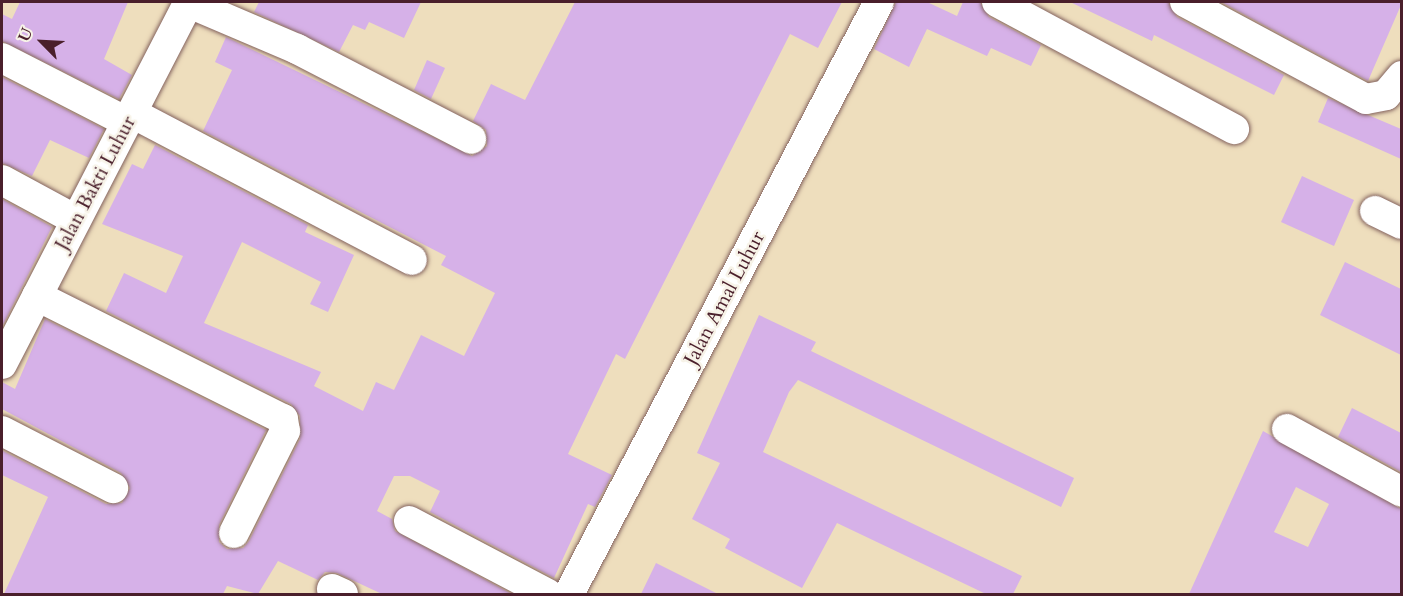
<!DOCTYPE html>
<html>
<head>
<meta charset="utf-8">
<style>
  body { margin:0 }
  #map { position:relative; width:1403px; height:596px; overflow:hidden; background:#eedebd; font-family:Cardo,serif }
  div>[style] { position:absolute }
  .building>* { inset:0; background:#d6b1e8 }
  .roads { filter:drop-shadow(0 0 2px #83625e) drop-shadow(0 0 2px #83625e) }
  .minor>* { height:30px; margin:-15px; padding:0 15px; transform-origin:15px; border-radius:15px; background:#fff }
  span { translate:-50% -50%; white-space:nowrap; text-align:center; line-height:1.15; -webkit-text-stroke:5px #f7f3e8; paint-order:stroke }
  .street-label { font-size:20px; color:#4a1f2b }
  .frame { position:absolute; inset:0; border:3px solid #4a1f2b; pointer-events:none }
  .north { position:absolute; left:12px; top:12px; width:60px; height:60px; -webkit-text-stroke:4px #f7f3e8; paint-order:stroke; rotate:294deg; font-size:16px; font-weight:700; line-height:24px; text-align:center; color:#4a1f2b }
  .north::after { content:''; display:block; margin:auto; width:21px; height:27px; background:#4a1f2b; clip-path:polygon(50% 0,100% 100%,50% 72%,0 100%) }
</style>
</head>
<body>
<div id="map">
  <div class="building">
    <i style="clip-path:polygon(20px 2px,128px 2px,104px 59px,132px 75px,119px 99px,2px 41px,2px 14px,12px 19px)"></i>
    <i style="clip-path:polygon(259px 2px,421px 2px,404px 38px,369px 22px,365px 30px,353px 25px,339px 52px,254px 12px)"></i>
    <i style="clip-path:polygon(575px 2px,842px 2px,818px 48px,790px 34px,625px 359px,616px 354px,568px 454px,612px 475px,595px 507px,588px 504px,554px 578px,430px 512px,440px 491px,410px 476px,394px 476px,377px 511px,392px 519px,395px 531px,512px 594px,382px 594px,337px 573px,325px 572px,318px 580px,278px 561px,258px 594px,227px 586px,223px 594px,4px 594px,48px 497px,2px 475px,3px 451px,106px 504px,122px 503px,130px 488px,121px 473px,2px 409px,2px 382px,15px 389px,45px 319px,266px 430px,219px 525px,219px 542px,227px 549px,243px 548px,249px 541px,300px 439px,300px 416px,291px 404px,106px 311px,124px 273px,166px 293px,183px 256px,102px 224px,132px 164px,143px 169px,155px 145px,308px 225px,305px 232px,354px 255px,328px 312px,310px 304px,321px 282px,242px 242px,204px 323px,321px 372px,314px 386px,363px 411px,376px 382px,394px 390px,421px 335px,464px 356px,495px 293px,441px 265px,446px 256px,203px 131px,232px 70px,215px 62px,226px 37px,472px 156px,487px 146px,486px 130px,473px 121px,491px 84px,525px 100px)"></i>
    <i style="clip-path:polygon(896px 2px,927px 2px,957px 16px,963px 2px,980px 2px,989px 17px,1041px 45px,1031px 66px,991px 48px,987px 56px,927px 29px,909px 67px,874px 49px)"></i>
    <i style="clip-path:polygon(1070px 2px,1168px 2px,1177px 17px,1284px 75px,1274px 95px,1154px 35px,1152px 41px)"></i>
    <i style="clip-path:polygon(1221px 2px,1401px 2px,1401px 5px,1368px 81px)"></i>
    <i style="clip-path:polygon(427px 60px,445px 68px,431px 99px,414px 90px)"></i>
    <i style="clip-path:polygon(2px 77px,104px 129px,89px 158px,50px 140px,32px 176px,2px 163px)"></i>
    <i style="clip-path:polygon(1328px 98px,1401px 129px,1401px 159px,1318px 122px)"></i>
    <i style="clip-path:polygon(1302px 176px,1354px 200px,1334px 246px,1281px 222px)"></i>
    <i style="clip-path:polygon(2px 199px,52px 227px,2px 327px)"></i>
    <i style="clip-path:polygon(1345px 262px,1401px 289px,1401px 355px,1320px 315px)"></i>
    <i style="clip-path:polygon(759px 315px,816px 342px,811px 351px,1074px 478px,1061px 507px,798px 380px,789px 392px,763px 452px,1022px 576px,1013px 594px,986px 594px,837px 523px,802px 588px,725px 548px,730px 539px,692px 519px,720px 463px,697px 453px)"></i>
    <i style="clip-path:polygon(1352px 408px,1401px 433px,1401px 472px,1338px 437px)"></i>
    <i style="clip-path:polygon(evenodd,1263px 431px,1401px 509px,1401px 594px,1189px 594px,1263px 431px,1296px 487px,1329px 504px,1308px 547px,1274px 532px,1296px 487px)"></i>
    <i style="clip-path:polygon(656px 563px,718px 594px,641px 594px)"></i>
  </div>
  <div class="roads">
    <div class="minor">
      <i style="left:187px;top:2px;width:120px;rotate:23.1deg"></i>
      <i style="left:297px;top:49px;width:196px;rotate:27.3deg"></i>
      <i style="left:997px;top:2px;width:269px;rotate:28.2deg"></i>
      <i style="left:1185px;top:2px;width:205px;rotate:28.2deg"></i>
      <i style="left:1366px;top:99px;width:20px;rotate:-11deg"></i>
      <i style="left:1386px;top:95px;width:25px;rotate:-50deg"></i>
      <i style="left:2px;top:58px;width:140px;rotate:27.1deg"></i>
      <i style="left:132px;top:113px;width:316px;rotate:27.7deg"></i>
      <i style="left:2px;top:180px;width:84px;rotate:28.4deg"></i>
      <i style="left:1375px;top:211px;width:30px;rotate:26deg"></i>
      <i style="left:37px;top:296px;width:275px;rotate:26.6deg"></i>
      <i style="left:283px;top:419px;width:12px;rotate:81deg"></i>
      <i style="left:285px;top:431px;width:114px;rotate:116.6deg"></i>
      <i style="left:2px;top:364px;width:407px;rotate:-62.7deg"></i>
      <i style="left:1287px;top:429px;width:131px;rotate:28.7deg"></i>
      <i style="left:2px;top:431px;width:125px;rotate:27.2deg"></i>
      <i style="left:409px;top:521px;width:157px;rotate:27.7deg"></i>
      <i style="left:332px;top:589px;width:12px;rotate:24deg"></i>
      <i style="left:569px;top:594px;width:668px;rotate:-62.36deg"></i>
    </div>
  </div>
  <div class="street-label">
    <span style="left:95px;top:183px;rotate:-62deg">Jalan Bakti Luhur</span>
    <span style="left:724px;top:298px;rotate:-62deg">Jalan Amal Luhur</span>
  </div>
  <div class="frame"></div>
  <div class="north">U</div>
</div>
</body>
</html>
